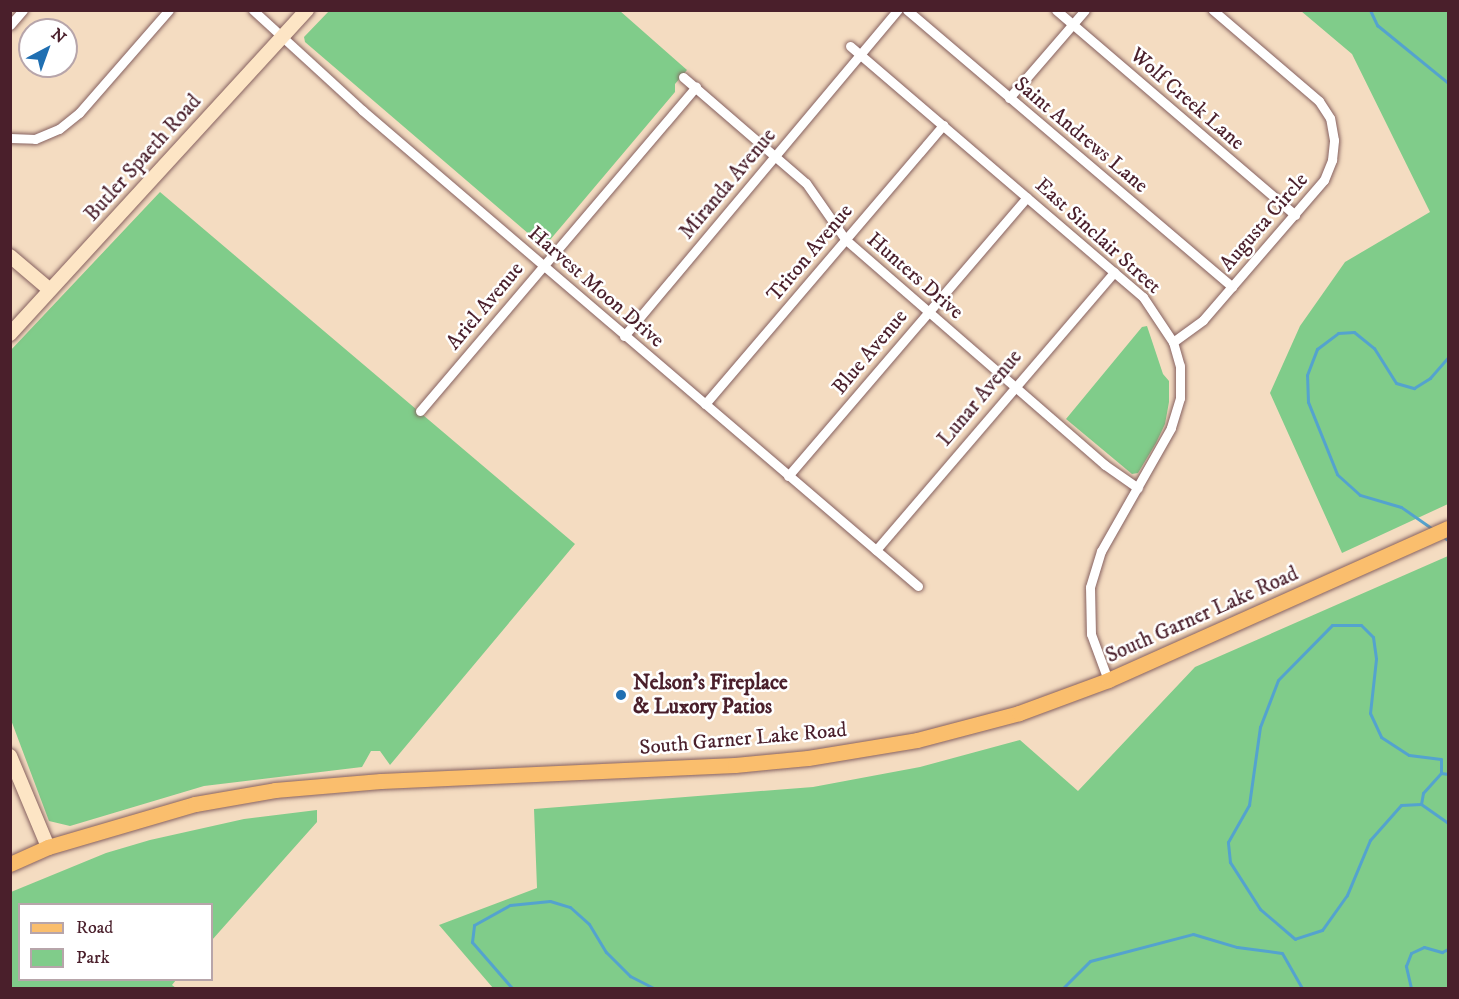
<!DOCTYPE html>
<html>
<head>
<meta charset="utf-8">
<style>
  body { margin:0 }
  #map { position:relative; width:1459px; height:999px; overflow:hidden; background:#f4dcc1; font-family:"IM FELL DW Pica",serif }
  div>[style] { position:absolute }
  .green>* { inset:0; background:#80cc8a }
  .stream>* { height:3px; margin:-1.5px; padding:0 1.5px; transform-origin:1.5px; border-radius:1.5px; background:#54a3ce }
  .roads { filter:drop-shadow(0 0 2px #866160) drop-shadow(0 0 2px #866160) }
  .street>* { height:9px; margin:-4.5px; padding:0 4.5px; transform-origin:4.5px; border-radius:4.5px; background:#fff }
  .secondary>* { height:14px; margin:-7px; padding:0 7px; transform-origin:7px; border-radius:7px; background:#fde5c5 }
  .primary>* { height:15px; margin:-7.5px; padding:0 7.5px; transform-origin:7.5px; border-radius:7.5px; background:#fabe6d }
  .dots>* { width:16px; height:16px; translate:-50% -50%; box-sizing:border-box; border:3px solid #fff; border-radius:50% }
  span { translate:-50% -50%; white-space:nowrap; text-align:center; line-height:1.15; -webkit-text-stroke:5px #fff; paint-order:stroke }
  .street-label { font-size:21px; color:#4a1f2b }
  .poi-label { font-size:21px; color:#4a1f2b; font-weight:700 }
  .left { translate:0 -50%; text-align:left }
  .frame { position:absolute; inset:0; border:12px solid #4a1f2b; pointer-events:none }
  .legend { position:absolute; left:18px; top:903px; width:195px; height:78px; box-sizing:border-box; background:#fff; border:2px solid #b7a5aa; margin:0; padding:8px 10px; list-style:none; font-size:18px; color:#4a1f2b }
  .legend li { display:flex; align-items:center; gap:12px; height:30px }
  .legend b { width:30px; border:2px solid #b7a5aa }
  .north { position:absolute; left:18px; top:18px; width:60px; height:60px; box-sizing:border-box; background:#fff; border:2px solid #b7a5aa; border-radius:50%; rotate:41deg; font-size:16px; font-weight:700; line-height:24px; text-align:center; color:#4a1f2b }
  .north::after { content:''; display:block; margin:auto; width:21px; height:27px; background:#1f6fb2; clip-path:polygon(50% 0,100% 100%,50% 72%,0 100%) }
</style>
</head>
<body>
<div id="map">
  <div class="green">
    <i style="clip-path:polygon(329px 11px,620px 11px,687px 70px,675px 84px,675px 92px,544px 247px,305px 42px,304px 37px)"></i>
    <i style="clip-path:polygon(1301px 11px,1448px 11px,1448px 504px,1342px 553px,1270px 393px,1300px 326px,1345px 262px,1430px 212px,1352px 54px)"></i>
    <i style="clip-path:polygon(160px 192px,575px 544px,390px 765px,380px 751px,371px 751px,362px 767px,204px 786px,70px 826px,49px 821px,11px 720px,10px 351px)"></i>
    <i style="clip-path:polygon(1147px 326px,1163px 374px,1169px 381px,1169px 402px,1165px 424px,1156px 443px,1138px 473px,1132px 474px,1066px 419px,1142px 327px)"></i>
    <i style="clip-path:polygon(1448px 556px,1448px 988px,493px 988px,439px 925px,537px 888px,534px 809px,813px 787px,920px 767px,1020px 740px,1078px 791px,1195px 667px)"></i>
    <i style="clip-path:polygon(317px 810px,317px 822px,212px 940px,212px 904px,20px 904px,20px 980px,176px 980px,172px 985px,176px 988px,11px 988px,11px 892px,106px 853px,150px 840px,244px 819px)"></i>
  </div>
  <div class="stream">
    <i style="left:1370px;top:10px;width:17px;rotate:65deg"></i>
    <i style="left:1377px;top:25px;width:92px;rotate:39.2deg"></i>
    <i style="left:1434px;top:530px;width:40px;rotate:-145.1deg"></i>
    <i style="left:1401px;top:507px;width:43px;rotate:-163.7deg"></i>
    <i style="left:1360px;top:495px;width:31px;rotate:-138deg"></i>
    <i style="left:1337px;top:474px;width:78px;rotate:-111.9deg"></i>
    <i style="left:1308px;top:402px;width:27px;rotate:-92deg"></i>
    <i style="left:1307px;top:375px;width:28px;rotate:-69deg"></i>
    <i style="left:1317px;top:349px;width:26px;rotate:-37deg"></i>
    <i style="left:1338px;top:333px;width:16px;rotate:-4deg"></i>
    <i style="left:1354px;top:332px;width:26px;rotate:39deg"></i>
    <i style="left:1374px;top:348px;width:41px;rotate:57.8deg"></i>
    <i style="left:1396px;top:383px;width:19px;rotate:16deg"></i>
    <i style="left:1414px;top:388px;width:19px;rotate:-32deg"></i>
    <i style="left:1430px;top:378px;width:28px;rotate:-49deg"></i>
    <i style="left:1442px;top:536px;width:7px;rotate:34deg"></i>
    <i style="left:1448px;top:774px;width:7px;rotate:-172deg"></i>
    <i style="left:1441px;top:773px;width:27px;rotate:132deg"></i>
    <i style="left:1423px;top:793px;width:11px;rotate:100deg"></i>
    <i style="left:1421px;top:804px;width:33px;rotate:35deg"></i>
    <i style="left:1421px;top:804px;width:20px;rotate:177deg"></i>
    <i style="left:1401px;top:805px;width:47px;rotate:131.5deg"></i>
    <i style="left:1370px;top:840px;width:60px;rotate:112.7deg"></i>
    <i style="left:1347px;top:895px;width:43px;rotate:125.5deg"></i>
    <i style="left:1322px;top:930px;width:28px;rotate:162deg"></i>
    <i style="left:1295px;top:939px;width:46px;rotate:-139.4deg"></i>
    <i style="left:1260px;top:909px;width:56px;rotate:-122.6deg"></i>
    <i style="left:1230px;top:862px;width:20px;rotate:-96deg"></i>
    <i style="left:1228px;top:842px;width:43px;rotate:-60.4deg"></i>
    <i style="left:1249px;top:805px;width:79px;rotate:-82deg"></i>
    <i style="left:1260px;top:727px;width:50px;rotate:-69deg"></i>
    <i style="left:1278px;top:680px;width:77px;rotate:-45.5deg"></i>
    <i style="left:1332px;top:625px;width:29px"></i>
    <i style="left:1361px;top:625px;width:17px;rotate:45deg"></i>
    <i style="left:1373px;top:637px;width:22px;rotate:82deg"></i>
    <i style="left:1376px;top:659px;width:54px;rotate:96.3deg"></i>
    <i style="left:1370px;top:713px;width:26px;rotate:65deg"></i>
    <i style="left:1381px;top:737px;width:33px;rotate:33deg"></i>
    <i style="left:1409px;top:755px;width:32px;rotate:7deg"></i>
    <i style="left:1441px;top:759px;width:14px;rotate:90deg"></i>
    <i style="left:512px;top:988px;width:61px;rotate:-131deg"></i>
    <i style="left:472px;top:942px;width:17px;rotate:-83deg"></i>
    <i style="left:474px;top:925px;width:41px;rotate:-29.1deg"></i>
    <i style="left:510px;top:905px;width:40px;rotate:-5.7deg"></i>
    <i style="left:550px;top:901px;width:21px;rotate:17deg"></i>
    <i style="left:570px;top:907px;width:25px;rotate:42deg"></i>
    <i style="left:589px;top:924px;width:33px;rotate:59deg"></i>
    <i style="left:606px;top:952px;width:34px;rotate:45deg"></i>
    <i style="left:630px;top:976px;width:27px;rotate:27deg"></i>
    <i style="left:1063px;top:988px;width:38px;rotate:-45deg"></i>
    <i style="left:1090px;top:961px;width:106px;rotate:-14.7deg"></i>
    <i style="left:1193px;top:934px;width:46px;rotate:16.5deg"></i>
    <i style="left:1237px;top:947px;width:45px;rotate:7.6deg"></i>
    <i style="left:1282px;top:953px;width:40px;rotate:60.3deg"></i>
    <i style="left:1411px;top:988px;width:23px;rotate:-103deg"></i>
    <i style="left:1406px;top:966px;width:14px;rotate:-69deg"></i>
    <i style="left:1411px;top:953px;width:14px;rotate:-25deg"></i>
    <i style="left:1424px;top:947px;width:19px;rotate:16deg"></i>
    <i style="left:1442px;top:952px;width:7px;rotate:-27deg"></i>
  </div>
  <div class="roads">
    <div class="street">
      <i style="left:253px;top:10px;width:148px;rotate:42.5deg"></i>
      <i style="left:362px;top:110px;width:732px;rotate:40.57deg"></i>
      <i style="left:907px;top:10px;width:427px;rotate:40.4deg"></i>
      <i style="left:1056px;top:10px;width:315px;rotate:40.6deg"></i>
      <i style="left:10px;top:25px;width:20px;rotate:-49deg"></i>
      <i style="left:850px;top:46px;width:386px;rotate:40.6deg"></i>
      <i style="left:1143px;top:297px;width:54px;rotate:56.3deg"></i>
      <i style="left:1173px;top:342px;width:25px;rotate:74deg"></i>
      <i style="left:1180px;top:366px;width:32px;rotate:90deg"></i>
      <i style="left:1180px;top:398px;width:31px;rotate:107deg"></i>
      <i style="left:1171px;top:428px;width:142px;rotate:119.6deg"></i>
      <i style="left:1101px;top:551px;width:38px;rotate:107deg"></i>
      <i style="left:1090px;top:587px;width:47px;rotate:88.8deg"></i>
      <i style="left:1091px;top:634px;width:49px;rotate:69.7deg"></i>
      <i style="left:683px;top:77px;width:162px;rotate:40.8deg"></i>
      <i style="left:806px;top:183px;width:68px;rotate:55.1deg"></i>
      <i style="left:845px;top:239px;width:344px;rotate:41deg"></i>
      <i style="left:1105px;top:465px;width:40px;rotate:34.9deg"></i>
      <i style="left:1009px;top:98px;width:116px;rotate:-49.2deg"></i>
      <i style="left:10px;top:138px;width:25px;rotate:2deg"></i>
      <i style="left:35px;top:139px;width:26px;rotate:-23deg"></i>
      <i style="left:59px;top:129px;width:26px;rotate:-39deg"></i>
      <i style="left:79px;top:113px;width:137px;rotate:-48.9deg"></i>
      <i style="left:624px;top:336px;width:426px;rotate:-50deg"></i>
      <i style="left:1173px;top:342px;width:37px;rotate:-36deg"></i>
      <i style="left:1203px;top:320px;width:185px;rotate:-49.2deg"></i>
      <i style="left:1324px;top:180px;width:22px;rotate:-68deg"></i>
      <i style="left:1332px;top:160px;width:20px;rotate:-84deg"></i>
      <i style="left:1334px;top:140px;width:22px;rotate:-100deg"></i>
      <i style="left:1330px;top:118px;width:20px;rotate:-123deg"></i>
      <i style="left:1319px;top:101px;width:140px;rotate:-139.4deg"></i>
      <i style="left:705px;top:404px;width:367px;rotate:-49.5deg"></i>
      <i style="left:420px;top:411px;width:426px;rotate:-49.6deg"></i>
      <i style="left:788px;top:476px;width:367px;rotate:-49.4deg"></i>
      <i style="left:876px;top:550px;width:366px;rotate:-49.4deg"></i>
    </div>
    <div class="secondary">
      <i style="left:10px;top:256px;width:52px;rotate:40.4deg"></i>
      <i style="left:10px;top:334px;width:440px;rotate:-47.5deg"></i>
      <i style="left:10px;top:756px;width:99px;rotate:67.3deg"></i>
    </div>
    <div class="primary">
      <i style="left:10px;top:864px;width:42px;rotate:-24.1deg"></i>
      <i style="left:48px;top:847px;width:153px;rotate:-16.3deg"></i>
      <i style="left:195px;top:804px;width:81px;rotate:-9.9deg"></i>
      <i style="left:275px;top:790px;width:106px;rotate:-4.9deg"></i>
      <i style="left:381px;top:781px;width:354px;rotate:-2.6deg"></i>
      <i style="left:735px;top:765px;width:73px;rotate:-5.5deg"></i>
      <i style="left:808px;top:758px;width:110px;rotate:-9.4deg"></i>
      <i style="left:917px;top:740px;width:106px;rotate:-14.8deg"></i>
      <i style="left:1019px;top:713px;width:95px;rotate:-20.3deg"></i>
      <i style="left:1108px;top:680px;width:372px;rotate:-24.1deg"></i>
    </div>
  </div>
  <div class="dots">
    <i style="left:621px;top:695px;background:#1f6fb2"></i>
  </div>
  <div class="street-label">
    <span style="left:1187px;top:99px;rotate:41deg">Wolf Creek Lane</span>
    <span style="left:1081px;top:135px;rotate:40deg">Saint Andrews Lane</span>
    <span style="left:143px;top:158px;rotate:-48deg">Butler Spaeth Road</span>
    <span style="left:728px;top:184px;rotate:-50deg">Miranda Avenue</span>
    <span style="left:1264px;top:222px;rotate:-49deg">Augusta Circle</span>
    <span style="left:1098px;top:236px;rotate:42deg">East Sinclair Street</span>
    <span style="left:810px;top:253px;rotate:-50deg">Triton Avenue</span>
    <span style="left:915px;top:276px;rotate:41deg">Hunters Drive</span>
    <span style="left:596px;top:287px;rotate:41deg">Harvest Moon Drive</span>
    <span style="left:485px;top:306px;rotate:-50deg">Ariel Avenue</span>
    <span style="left:870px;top:352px;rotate:-50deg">Blue Avenue</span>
    <span style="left:980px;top:398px;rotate:-50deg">Lunar Avenue</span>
    <span style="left:1202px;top:615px;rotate:-24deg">South Garner Lake Road</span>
    <span style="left:743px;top:739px;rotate:-5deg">South Garner Lake Road</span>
  </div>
  <div class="poi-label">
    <span class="left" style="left:633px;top:695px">Nelson's Fireplace<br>&amp; Luxory Patios</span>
  </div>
  <div class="frame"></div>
  <ul class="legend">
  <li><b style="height:8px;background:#fabe6d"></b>Road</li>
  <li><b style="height:16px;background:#80cc8a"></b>Park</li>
  </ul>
  <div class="north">N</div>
</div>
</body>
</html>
